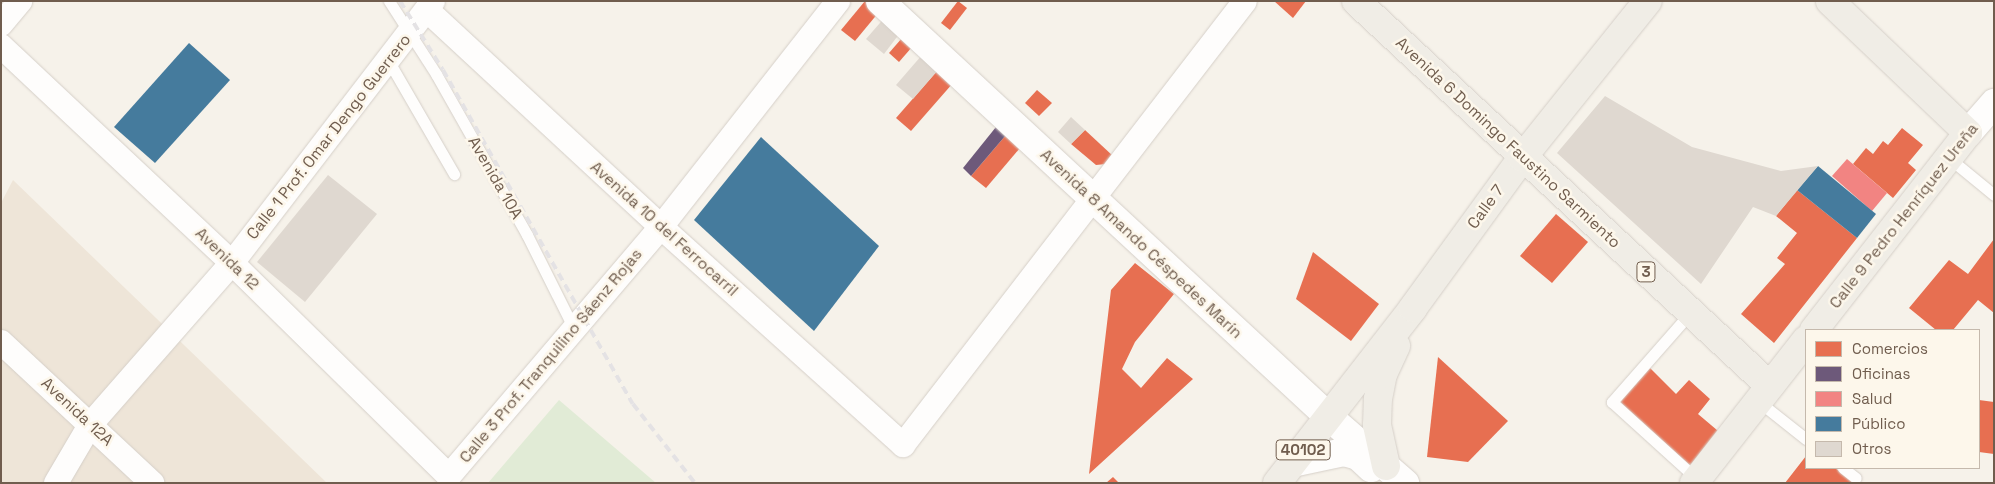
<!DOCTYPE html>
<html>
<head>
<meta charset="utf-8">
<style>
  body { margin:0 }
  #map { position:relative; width:1995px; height:484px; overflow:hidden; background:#f6f2ea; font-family:"Space Grotesk",sans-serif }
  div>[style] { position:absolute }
  .residential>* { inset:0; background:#eee5d8 }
  .green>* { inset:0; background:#e1ebd6 }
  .shops>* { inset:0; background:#e76f51 }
  .offices>* { inset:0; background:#6d597a }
  .health>* { inset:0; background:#f28482 }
  .public>* { inset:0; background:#457b9d }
  .building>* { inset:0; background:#dfd8d0 }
  .roads { filter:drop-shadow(0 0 1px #d5cfc8) drop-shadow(0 0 1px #d5cfc8) }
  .lane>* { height:11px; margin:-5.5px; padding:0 5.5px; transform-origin:5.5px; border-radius:5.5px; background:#fefdfc }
  .street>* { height:24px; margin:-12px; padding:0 12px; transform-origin:12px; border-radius:12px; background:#fefdfc }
  .secondary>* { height:28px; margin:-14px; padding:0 14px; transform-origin:14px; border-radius:14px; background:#fefdfc }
  .primary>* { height:28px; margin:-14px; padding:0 14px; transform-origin:14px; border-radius:14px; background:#f0ede6 }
  .rail>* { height:4px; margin-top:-2px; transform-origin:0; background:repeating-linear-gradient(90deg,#e4e2e4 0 8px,transparent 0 13px) }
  span { translate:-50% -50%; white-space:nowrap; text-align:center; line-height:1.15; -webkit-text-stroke:5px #fdf7eb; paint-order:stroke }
  .shield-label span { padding:1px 4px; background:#fdf7eb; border:1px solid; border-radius:4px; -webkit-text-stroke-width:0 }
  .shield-label { font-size:15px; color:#705d4e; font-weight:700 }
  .street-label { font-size:16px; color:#705d4e }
  .frame { position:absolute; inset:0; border:2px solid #705d4e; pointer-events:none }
  .legend { position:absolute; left:1805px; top:329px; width:175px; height:140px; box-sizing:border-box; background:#fdf7eb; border:1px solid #c5b9ac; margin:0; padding:6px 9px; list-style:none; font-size:15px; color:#705d4e }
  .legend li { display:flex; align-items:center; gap:10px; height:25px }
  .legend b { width:25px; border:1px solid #c5b9ac }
</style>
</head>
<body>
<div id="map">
  <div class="residential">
    <i style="clip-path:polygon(13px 180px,327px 483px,1px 483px,1px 203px)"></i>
  </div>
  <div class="green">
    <i style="clip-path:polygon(559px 400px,656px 483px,488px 483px)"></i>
  </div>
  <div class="shops">
    <i style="clip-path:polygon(865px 1px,879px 12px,855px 41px,841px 30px)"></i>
    <i style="clip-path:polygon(958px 1px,967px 8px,950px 30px,941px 23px)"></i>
    <i style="clip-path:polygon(1274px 1px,1306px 1px,1293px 18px)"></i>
    <i style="clip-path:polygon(902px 38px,912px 47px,899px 62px,889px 53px)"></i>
    <i style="clip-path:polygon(938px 70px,953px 83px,911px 131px,896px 118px)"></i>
    <i style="clip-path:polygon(1037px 90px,1052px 103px,1039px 116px,1025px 103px)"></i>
    <i style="clip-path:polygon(1902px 128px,1923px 145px,1908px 163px,1916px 170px,1893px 198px,1853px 164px,1866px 148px,1873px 154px,1883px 141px,1888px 145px)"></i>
    <i style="clip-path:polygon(1085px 130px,1113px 156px,1106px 164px,1096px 165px,1071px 144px)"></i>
    <i style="clip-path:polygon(1006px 135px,1020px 148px,986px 188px,971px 176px)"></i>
    <i style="clip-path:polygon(1797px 190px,1857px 238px,1774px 343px,1741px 314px,1785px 264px,1777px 258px,1797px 233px,1776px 216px)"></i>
    <i style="clip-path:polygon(1556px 214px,1588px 242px,1552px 283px,1520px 256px)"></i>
    <i style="clip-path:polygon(1994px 239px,1994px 313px,1978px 300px,1953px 330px,1936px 330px,1909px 308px,1949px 260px,1968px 274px)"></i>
    <i style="clip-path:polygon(1313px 252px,1379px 304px,1351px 341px,1296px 299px)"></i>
    <i style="clip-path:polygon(1135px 263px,1174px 294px,1135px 342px,1122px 369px,1141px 388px,1167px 358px,1193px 379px,1089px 474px,1111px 290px)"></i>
    <i style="clip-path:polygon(1438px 357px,1508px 421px,1468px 462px,1427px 457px)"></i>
    <i style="clip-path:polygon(1649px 367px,1676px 394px,1689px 380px,1710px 399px,1698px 414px,1724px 436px,1695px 470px,1619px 402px)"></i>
    <i style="clip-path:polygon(1979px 400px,1994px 402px,1994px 454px,1979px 452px)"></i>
    <i style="clip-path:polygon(1806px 456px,1806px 468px,1835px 468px,1855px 483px,1785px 483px)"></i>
    <i style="clip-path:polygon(1113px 477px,1119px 483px,1106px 483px)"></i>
  </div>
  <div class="offices">
    <i style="clip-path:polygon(996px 127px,1006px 135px,971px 176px,963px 168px)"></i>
  </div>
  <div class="health">
    <i style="clip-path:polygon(1847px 159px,1887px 193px,1872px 211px,1832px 176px)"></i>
  </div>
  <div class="public">
    <i style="clip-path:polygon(189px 43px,230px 80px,155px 163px,114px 127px)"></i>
    <i style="clip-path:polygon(761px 137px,879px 246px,814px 331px,694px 220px)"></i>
    <i style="clip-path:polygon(1818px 166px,1876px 214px,1857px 238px,1797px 190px)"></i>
  </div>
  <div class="building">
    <i style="clip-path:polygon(886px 16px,903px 29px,884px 54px,866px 39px)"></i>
    <i style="clip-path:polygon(922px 55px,938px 70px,913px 99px,896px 85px)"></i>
    <i style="clip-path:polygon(1605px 96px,1692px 147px,1781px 171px,1818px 166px,1776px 216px,1753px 207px,1701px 284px,1557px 153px)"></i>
    <i style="clip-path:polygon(1071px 117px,1085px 130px,1071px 144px,1058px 132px)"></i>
    <i style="clip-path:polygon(328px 175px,377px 214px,305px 302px,257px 262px)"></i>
  </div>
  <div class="roads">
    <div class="lane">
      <i style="left:389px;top:1px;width:87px;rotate:57.2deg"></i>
      <i style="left:436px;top:74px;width:185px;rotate:60.5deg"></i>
      <i style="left:527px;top:235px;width:105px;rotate:63.4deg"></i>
      <i style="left:388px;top:60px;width:132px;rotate:59.9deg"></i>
      <i style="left:1949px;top:158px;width:58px;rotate:39.4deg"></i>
      <i style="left:1691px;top:312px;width:120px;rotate:131.3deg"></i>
      <i style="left:1612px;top:402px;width:115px;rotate:42.2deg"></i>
      <i style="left:1758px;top:401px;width:61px;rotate:38.4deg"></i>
      <i style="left:1843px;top:468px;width:16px;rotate:38deg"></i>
    </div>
    <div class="street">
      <i style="left:427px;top:10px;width:319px;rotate:42.8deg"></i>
      <i style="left:661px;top:227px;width:326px;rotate:42deg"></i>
      <i style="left:903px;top:445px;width:560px;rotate:-52.39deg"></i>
      <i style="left:1px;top:24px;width:30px;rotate:-50deg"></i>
      <i style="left:1px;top:46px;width:317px;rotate:43.2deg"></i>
      <i style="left:232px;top:263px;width:304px;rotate:44.5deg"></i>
      <i style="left:449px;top:476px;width:327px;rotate:-49.6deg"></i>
      <i style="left:661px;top:227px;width:287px;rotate:-51.9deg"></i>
      <i style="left:1px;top:342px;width:207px;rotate:43deg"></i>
      <i style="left:56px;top:483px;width:67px;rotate:-59.6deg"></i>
      <i style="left:90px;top:425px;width:215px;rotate:-48.8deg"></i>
      <i style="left:232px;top:263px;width:330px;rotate:-52.5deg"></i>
    </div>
    <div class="secondary">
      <i style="left:880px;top:1px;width:612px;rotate:42.82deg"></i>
      <i style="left:1329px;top:417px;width:101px;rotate:41deg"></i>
      <i style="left:1968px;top:133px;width:40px;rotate:-49deg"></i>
      <i style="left:1292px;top:463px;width:53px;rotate:-11.9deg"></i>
      <i style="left:1344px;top:452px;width:15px;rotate:16deg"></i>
      <i style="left:1358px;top:456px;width:18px;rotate:43deg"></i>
    </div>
    <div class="primary">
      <i style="left:1356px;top:1px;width:565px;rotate:42.92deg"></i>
      <i style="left:1814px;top:330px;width:250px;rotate:-52deg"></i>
      <i style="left:1968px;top:133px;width:191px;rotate:-136.3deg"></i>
      <i style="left:1386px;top:466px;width:42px;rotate:-102.4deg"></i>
      <i style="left:1377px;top:425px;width:26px;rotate:-88deg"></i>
      <i style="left:1378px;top:399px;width:25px;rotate:-79deg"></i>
      <i style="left:1383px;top:374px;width:31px;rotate:-65deg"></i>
      <i style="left:1277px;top:483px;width:222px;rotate:-52.1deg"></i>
      <i style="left:1413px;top:308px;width:185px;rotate:-54deg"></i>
      <i style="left:1522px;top:158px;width:201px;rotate:-51.3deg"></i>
      <i style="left:1694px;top:483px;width:182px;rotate:-51.9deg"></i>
    </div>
  </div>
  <div class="rail">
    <i style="left:400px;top:1px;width:81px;rotate:58.1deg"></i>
    <i style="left:443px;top:70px;width:384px;rotate:60.4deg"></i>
    <i style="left:633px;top:404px;width:100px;rotate:51.9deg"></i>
  </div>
  <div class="shield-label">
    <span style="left:1646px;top:272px">3</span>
    <span style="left:1303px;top:450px">40102</span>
  </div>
  <div class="street-label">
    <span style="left:329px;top:137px;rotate:-52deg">Calle 1 Prof. Omar Dengo Guerrero</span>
    <span style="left:1508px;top:143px;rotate:43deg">Avenida 6 Domingo Faustino Sarmiento</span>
    <span style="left:495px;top:178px;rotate:60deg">Avenida 10A</span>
    <span style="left:1486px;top:207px;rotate:-54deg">Calle 7</span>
    <span style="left:1904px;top:216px;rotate:-52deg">Calle 9 Pedro Henríquez Ureña</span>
    <span style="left:664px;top:229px;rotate:42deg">Avenida 10 del Ferrocarril</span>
    <span style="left:1141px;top:244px;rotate:43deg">Avenida 8 Amando Céspedes Marín</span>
    <span style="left:227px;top:259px;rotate:44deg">Avenida 12</span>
    <span style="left:551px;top:356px;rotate:-50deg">Calle 3 Prof. Tranquilino Sáenz Rojas</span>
    <span style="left:77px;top:412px;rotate:43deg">Avenida 12A</span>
  </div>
  <div class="frame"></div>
  <ul class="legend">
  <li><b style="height:14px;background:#e76f51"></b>Comercios</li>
  <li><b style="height:14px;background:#6d597a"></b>Oficinas</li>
  <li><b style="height:14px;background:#f28482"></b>Salud</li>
  <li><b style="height:14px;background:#457b9d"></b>Público</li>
  <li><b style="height:14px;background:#dfd8d0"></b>Otros</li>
  </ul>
</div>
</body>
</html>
